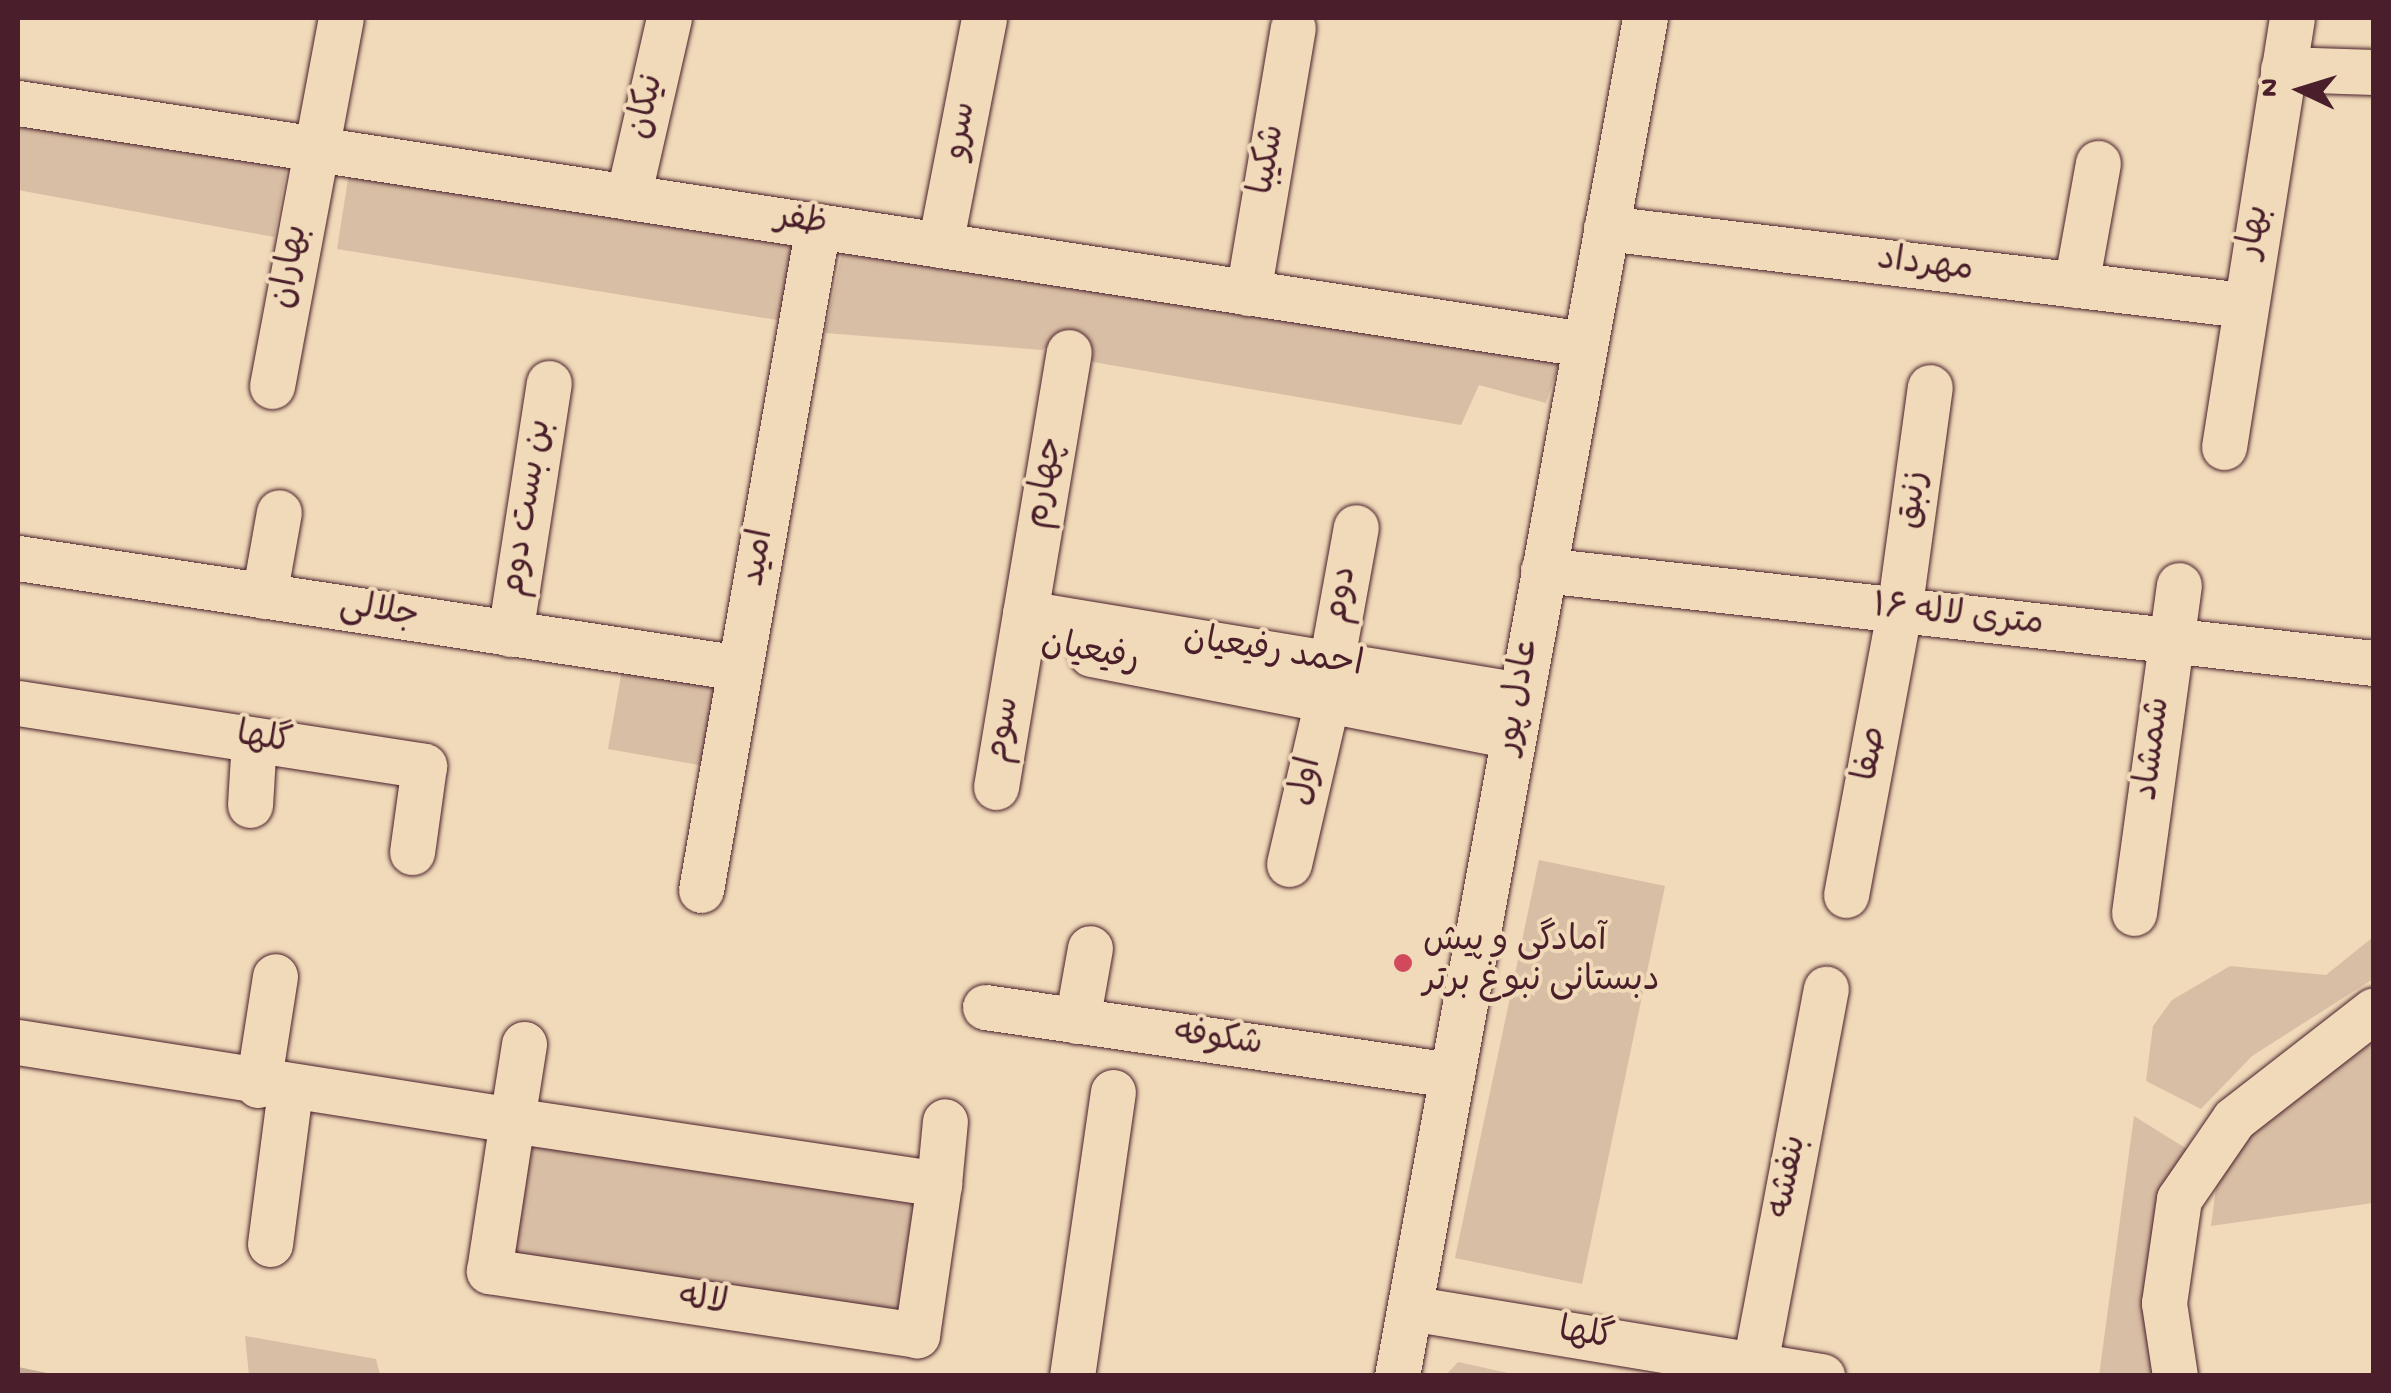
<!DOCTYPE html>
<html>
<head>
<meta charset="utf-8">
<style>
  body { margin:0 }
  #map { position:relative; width:2391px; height:1393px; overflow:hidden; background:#f0dab9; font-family:"Gochi Hand","Playpen Sans Arabic",sans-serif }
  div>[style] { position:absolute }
  .green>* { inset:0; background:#d8bea4 }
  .building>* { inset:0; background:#c4a994 }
  .roads { filter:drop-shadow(0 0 2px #4a1f2b) drop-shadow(0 0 2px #4a1f2b) }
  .minor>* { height:45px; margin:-22.5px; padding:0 22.5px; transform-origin:22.5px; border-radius:22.5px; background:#f0dab9 }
  .dots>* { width:28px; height:28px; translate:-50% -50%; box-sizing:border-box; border:5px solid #f0dab9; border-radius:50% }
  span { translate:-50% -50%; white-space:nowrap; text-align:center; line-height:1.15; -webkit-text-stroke:8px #f0dab9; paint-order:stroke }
  .street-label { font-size:35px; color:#4a1f2b }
  .poi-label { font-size:35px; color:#4a1f2b }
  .left { translate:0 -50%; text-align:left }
  .frame { position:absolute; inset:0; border:20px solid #4a1f2b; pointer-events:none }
  .north { position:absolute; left:2251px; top:40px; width:100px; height:100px; -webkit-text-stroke:8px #f0dab9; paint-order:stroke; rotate:274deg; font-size:28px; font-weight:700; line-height:40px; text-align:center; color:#4a1f2b }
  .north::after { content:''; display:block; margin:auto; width:35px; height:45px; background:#4a1f2b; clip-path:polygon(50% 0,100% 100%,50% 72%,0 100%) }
</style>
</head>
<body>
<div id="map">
  <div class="green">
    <i style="clip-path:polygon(18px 118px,287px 166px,274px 237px,18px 190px)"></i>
    <i style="clip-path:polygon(349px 173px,795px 245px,783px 321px,337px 249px)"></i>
    <i style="clip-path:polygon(842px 252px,1561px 358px,1546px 403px,1479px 385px,1461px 425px,1093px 362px,1085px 348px,1060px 339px,1042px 350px,825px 333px)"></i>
    <i style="clip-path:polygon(622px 670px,719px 688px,705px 766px,608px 749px)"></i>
    <i style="clip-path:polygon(1539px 860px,1665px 886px,1582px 1284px,1455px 1258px)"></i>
    <i style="clip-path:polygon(2373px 937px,2373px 979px,2252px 1056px,2201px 1109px,2146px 1081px,2153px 1026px,2172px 1000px,2230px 966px,2326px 975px)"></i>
    <i style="clip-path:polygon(2373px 1041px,2373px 1203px,2211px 1226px,2217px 1180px,2252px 1128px)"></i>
    <i style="clip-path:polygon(2134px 1116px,2187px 1149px,2158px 1375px,2099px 1376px)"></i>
    <i style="clip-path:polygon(529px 1139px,920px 1199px,902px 1318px,511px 1259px)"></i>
    <i style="clip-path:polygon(245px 1336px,376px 1359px,380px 1375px,249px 1375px)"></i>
    <i style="clip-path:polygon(1458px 1362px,1517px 1375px,1446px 1375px)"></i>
  </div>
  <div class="building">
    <i style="clip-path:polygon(18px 1367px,52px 1374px,52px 1376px,18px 1376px)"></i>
  </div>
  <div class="roads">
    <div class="minor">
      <i style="left:2283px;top:69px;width:91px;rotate:1.9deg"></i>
      <i style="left:18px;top:103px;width:1584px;rotate:8.75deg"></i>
      <i style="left:628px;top:197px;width:184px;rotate:-77.1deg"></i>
      <i style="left:1606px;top:228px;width:642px;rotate:6.89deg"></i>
      <i style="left:940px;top:245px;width:231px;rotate:-79deg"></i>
      <i style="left:2076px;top:285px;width:124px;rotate:-79.8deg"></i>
      <i style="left:1248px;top:293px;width:269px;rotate:-80.4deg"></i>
      <i style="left:272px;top:386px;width:374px;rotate:-79.4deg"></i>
      <i style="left:2224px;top:447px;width:434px;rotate:-81deg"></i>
      <i style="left:18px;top:558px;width:730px;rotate:8.66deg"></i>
      <i style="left:1543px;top:570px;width:836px;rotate:6.39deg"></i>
      <i style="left:264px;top:596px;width:85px;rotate:-79.9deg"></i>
      <i style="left:1025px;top:613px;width:503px;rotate:9.39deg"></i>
      <i style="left:510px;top:634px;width:254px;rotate:-81.2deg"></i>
      <i style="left:1091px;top:654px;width:430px;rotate:11deg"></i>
      <i style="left:1331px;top:664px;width:139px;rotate:-79.7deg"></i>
      <i style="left:18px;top:703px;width:411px;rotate:8.8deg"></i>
      <i style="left:424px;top:766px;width:87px;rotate:97.9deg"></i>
      <i style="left:996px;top:787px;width:441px;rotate:-80.5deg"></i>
      <i style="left:250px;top:805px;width:65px;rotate:-86.5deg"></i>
      <i style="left:1289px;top:864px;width:167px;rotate:-76.9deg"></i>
      <i style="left:701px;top:890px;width:674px;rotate:-80.01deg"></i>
      <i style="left:1846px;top:895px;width:288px;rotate:-79.4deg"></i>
      <i style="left:1899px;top:612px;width:227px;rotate:-82.2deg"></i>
      <i style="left:2134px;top:913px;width:331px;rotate:-82.2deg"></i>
      <i style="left:985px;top:1007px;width:472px;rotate:8.3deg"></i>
      <i style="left:1077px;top:1021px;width:74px;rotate:-79.9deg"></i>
      <i style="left:18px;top:1042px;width:500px;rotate:8.97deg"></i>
      <i style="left:512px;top:1120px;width:77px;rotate:-81deg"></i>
      <i style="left:258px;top:1085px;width:110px;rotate:-81.1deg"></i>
      <i style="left:512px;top:1120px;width:432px;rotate:8.5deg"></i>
      <i style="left:939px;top:1184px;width:153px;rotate:98.3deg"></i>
      <i style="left:917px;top:1335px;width:433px;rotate:-171.5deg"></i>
      <i style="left:489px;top:1271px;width:153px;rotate:-81.3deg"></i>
      <i style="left:939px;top:1184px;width:63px;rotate:-84.6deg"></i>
      <i style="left:270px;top:1244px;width:156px;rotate:-82.6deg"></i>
      <i style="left:1410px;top:1308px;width:418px;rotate:9.4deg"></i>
      <i style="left:1755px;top:1364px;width:382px;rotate:-79.3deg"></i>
      <i style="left:1072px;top:1376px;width:287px;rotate:-81.8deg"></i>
      <i style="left:1397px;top:1376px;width:1380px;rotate:-79.65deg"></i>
      <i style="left:2175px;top:1376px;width:74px;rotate:-98.6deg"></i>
      <i style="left:2164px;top:1303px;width:105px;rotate:-81.8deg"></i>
      <i style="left:2179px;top:1199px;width:97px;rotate:-55.5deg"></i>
      <i style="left:2234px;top:1119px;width:177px;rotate:-37.9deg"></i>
    </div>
  </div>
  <div class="dots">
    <i style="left:1403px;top:963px;background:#d1495b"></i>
  </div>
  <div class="street-label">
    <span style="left:648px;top:107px;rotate:-77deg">نیکان</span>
    <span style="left:962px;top:131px;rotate:-79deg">سرو</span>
    <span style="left:1270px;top:160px;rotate:-80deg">شکیبا</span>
    <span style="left:801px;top:223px;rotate:9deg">ظفر</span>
    <span style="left:2256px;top:232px;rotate:-80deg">بهار</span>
    <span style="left:292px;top:267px;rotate:-80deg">بهاران</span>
    <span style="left:1925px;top:267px;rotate:7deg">مهرداد</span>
    <span style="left:1047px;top:483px;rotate:-80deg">چهارم</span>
    <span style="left:1915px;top:500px;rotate:-82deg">زنبق</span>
    <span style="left:529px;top:508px;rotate:-81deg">بن بست دوم</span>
    <span style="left:760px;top:558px;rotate:-80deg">امید</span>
    <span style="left:1343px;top:595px;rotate:-80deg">دوم</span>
    <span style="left:379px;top:613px;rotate:9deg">جلالی</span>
    <span style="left:1958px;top:618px;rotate:6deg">۱۶ متری لاله</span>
    <span style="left:1090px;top:654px;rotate:11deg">رفیعیان</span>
    <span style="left:1273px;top:654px;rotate:9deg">احمد رفیعیان</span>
    <span style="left:1520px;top:696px;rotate:-80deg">عادل پور</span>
    <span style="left:1005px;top:730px;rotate:-80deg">سوم</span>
    <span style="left:264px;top:741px;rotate:9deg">گلها</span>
    <span style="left:2155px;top:749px;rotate:-83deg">شمشاد</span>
    <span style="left:1873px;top:754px;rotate:-80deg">صفا</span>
    <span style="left:1308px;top:782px;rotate:-77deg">اول</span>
    <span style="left:1218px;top:1041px;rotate:8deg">شکوفه</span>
    <span style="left:1790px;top:1177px;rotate:-79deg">بنفشه</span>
    <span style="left:703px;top:1303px;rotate:9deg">لاله</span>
    <span style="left:1586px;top:1337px;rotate:9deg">گلها</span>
  </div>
  <div class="poi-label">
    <span class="left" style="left:1423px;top:963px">آمادگی و پیش<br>دبستانی نبوغ برتر</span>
  </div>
  <div class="frame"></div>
  <div class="north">N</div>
</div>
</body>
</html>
